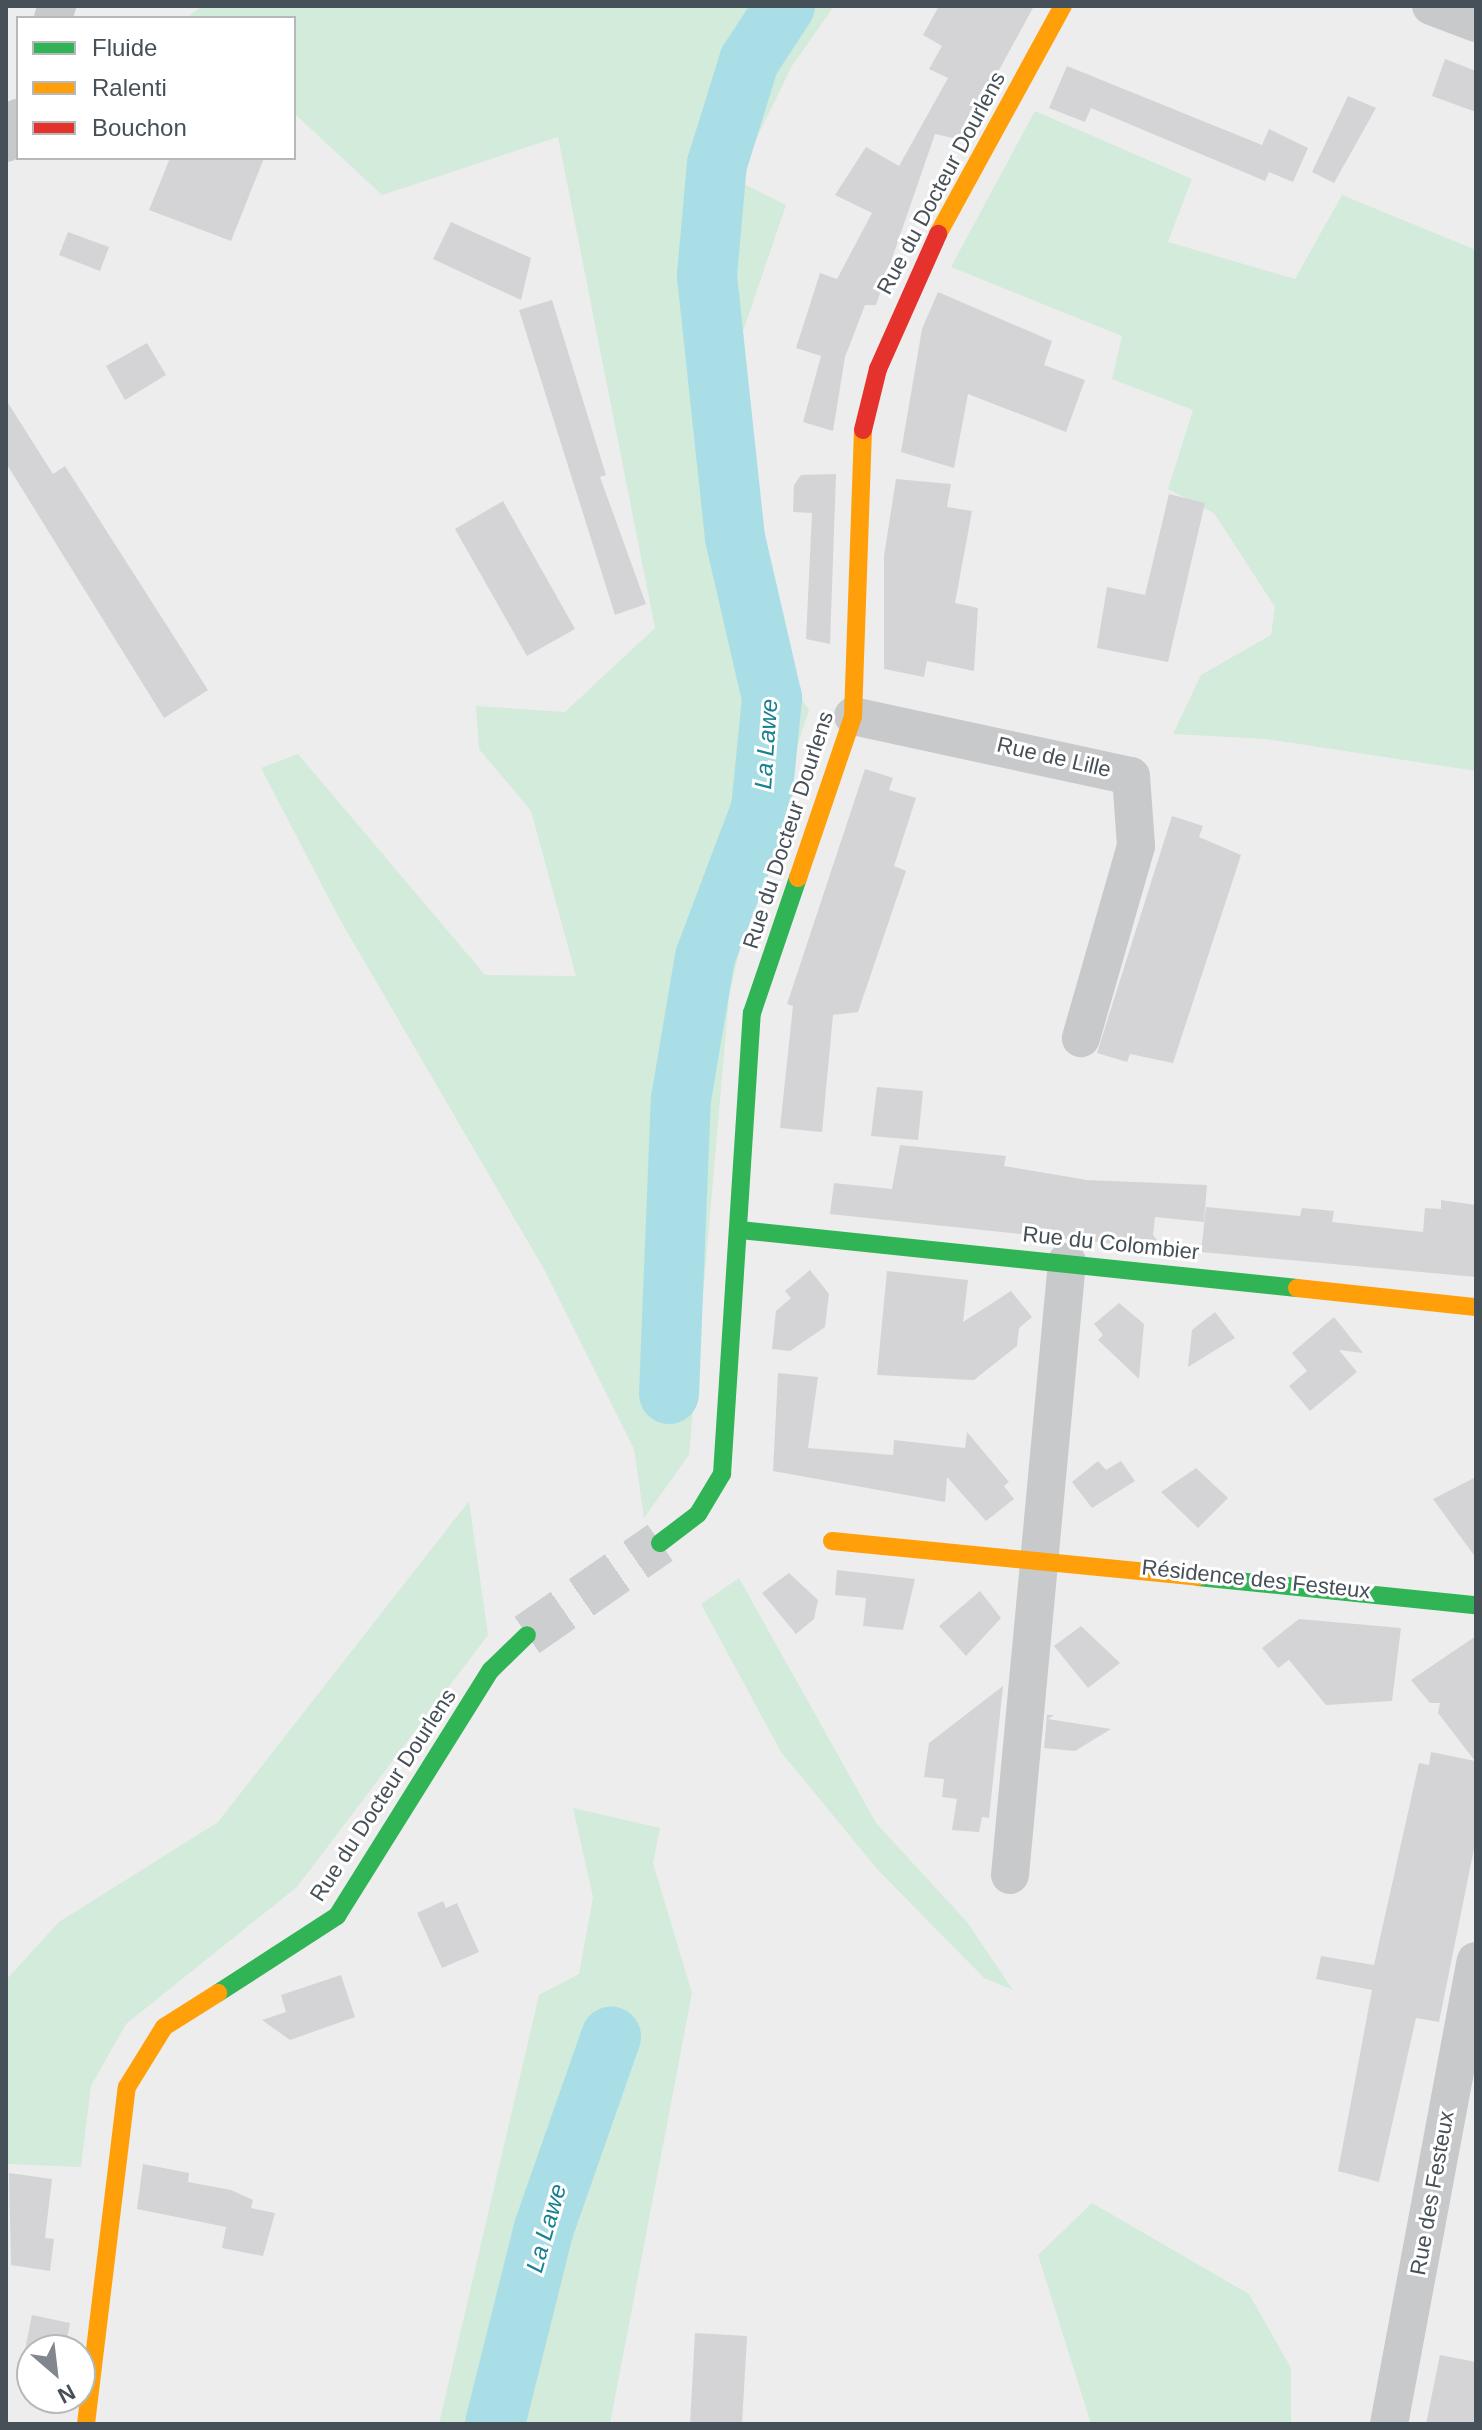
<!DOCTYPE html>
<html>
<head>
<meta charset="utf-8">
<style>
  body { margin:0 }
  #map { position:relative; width:1482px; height:2430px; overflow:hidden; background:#eeeded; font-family:Arial,sans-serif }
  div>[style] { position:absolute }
  .green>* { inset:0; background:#d2ebda }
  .river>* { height:60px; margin:-30px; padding:0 30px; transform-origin:30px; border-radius:30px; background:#aadee7 }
  .building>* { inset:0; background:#d4d4d6 }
  .secondary-tunnel>* { height:44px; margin-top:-22px; transform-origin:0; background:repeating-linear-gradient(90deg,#cccecf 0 44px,transparent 0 66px) }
  .street>* { height:38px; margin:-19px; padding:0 19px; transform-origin:19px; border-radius:19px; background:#c7c9cb }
  .fast>* { height:18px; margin:-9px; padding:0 9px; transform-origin:9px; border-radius:9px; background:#30b455 }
  .slow>* { height:18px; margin:-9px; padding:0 9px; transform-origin:9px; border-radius:9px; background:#ff9f0a }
  .jam>* { height:18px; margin:-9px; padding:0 9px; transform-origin:9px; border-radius:9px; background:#e5322d }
  span { translate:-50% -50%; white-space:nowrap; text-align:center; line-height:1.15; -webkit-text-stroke:6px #fff; paint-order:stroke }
  .street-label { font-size:22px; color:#465058 }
  .water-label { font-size:24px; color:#178193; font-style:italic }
  .frame { position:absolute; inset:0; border:8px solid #465058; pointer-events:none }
  .legend { position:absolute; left:16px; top:16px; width:280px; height:144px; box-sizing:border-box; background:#fff; border:2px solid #b5b9bc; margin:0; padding:10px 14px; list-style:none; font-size:24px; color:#465058 }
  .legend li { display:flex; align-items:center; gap:16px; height:40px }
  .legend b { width:40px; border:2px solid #b5b9bc }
  .north { position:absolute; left:16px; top:2334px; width:80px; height:80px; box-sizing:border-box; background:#fff; border:2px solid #b5b9bc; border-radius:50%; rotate:152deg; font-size:22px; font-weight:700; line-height:32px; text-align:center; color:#465058 }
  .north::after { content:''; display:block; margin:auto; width:28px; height:36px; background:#81878c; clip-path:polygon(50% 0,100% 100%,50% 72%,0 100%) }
</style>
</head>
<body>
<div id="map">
  <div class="green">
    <i style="clip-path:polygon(202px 6px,834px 6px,792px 66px,736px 180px,786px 205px,735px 355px,715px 569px,809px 710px,760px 859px,729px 997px,689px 1455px,644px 1518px,634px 1449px,545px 1271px,339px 918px,261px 768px,298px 754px,485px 975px,576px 976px,531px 811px,479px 749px,476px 706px,565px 712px,655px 628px,558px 137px,382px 195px,294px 113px,294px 18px,187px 18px)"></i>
    <i style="clip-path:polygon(1035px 111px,1192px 179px,1168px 242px,1295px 279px,1342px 195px,1476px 250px,1476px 771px,1266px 739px,1173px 734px,1201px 675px,1271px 635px,1275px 607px,1214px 513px,1168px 489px,1193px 410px,1112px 379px,1122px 336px,951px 267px)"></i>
    <i style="clip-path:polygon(469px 1501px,488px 1635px,297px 1887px,126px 2024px,91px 2086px,81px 2167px,6px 2164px,6px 1980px,59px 1922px,218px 1822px)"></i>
    <i style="clip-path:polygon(739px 1578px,876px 1823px,967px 1922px,1013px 1990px,984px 1978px,878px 1870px,781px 1752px,701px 1604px)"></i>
    <i style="clip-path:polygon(573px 1808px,660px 1828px,653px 1863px,692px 1993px,610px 2424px,439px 2424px,539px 1995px,579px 1974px,593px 1897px)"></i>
    <i style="clip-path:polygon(1092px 2203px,1249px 2294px,1291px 2368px,1291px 2424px,1091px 2424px,1038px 2255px)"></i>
  </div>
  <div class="river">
    <i style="left:669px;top:1394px;width:295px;rotate:-87.7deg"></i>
    <i style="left:681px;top:1099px;width:144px;rotate:-80.4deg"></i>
    <i style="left:705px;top:957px;width:158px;rotate:-69.3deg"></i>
    <i style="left:761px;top:809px;width:112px;rotate:-84.3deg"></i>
    <i style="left:772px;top:698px;width:164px;rotate:-103deg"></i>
    <i style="left:735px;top:538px;width:264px;rotate:-96.1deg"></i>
    <i style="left:707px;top:275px;width:111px;rotate:-84.9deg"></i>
    <i style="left:717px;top:164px;width:108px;rotate:-72.7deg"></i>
    <i style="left:749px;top:61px;width:66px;rotate:-56.8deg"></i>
    <i style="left:495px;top:2424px;width:199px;rotate:-76deg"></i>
    <i style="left:543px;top:2231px;width:206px;rotate:-70.7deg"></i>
  </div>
  <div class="building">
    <i style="clip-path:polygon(939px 6px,1034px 6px,961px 140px,935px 134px,876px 305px,865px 305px,845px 357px,833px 431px,803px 422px,821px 356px,796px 348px,820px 273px,837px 279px,872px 213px,835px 195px,866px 147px,899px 166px,948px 78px,929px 69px,942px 46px,923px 35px)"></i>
    <i style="clip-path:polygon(1445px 59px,1476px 71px,1476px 112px,1432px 96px)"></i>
    <i style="clip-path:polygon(1067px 66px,1262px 145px,1269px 129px,1308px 148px,1293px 182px,1269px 172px,1265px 181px,1091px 108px,1085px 122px,1049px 108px)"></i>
    <i style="clip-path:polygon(1348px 96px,1376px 108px,1334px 183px,1312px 172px)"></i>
    <i style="clip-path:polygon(170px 158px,264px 158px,231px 241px,149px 210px)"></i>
    <i style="clip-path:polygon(451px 222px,531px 258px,521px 300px,433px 259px)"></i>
    <i style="clip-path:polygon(68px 232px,109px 247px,100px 271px,59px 255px)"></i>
    <i style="clip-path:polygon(938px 292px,1052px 341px,1044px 365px,1085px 380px,1066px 432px,968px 394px,954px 468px,901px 452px,922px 329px)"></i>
    <i style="clip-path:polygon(552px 300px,606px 475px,600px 477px,646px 604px,615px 615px,519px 310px)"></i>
    <i style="clip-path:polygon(147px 343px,166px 375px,125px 400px,106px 366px)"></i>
    <i style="clip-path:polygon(6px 400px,53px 474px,65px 466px,208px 690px,164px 718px,6px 463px)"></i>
    <i style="clip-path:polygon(836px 474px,830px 644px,806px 639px,812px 513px,793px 512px,794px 485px,801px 475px)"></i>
    <i style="clip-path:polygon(896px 479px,951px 484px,947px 507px,972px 511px,955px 603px,978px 608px,974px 671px,927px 661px,924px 677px,884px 669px,884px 556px)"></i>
    <i style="clip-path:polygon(1169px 494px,1205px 503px,1168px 662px,1097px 648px,1107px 587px,1145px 595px)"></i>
    <i style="clip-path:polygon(503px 501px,575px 629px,527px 656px,455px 529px)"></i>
    <i style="clip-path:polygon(865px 769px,893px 778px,889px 790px,916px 798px,894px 866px,906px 871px,858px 1012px,833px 1015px,822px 1132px,780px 1128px,793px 1006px,787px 1004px)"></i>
    <i style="clip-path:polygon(1172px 816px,1203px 826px,1199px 837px,1241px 855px,1173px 1063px,1130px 1054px,1127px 1062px,1097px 1053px)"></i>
    <i style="clip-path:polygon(877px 1087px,923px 1091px,918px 1140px,871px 1136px)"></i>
    <i style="clip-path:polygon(900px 1145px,1006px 1156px,1004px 1166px,1087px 1180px,1207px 1185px,1204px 1222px,1155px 1217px,1153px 1235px,1164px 1249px,830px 1214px,834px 1183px,892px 1189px)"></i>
    <i style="clip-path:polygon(1441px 1200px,1476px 1205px,1476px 1277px,1201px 1252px,1206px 1207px,1300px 1216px,1302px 1208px,1334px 1211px,1332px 1222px,1423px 1232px,1425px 1208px,1441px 1209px)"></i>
    <i style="clip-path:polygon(810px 1270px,829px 1294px,825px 1327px,790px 1351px,772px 1349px,776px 1311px,791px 1298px,785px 1291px)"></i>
    <i style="clip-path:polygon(887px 1271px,968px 1280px,963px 1322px,1011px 1291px,1032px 1317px,1019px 1328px,1017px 1346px,974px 1380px,877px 1375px)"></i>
    <i style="clip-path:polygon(1119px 1303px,1144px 1324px,1139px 1379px,1098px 1340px,1103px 1335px,1094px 1324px)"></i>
    <i style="clip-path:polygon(1215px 1312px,1235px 1338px,1188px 1367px,1192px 1330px)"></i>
    <i style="clip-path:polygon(1334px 1317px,1363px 1353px,1339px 1350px,1357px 1372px,1310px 1411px,1289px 1386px,1307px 1371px,1292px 1353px)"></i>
    <i style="clip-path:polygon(778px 1373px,818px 1377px,808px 1448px,893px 1455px,894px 1440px,965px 1448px,967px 1432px,1009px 1482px,1004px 1486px,1014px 1499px,986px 1521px,947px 1477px,945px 1502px,773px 1471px)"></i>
    <i style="clip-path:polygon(1098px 1461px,1106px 1470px,1121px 1461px,1135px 1481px,1092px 1508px,1072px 1482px)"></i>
    <i style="clip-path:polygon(1196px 1468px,1228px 1498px,1198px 1528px,1161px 1492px)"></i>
    <i style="clip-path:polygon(1476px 1477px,1476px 1558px,1433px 1499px)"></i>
    <i style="clip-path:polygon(837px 1570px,915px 1579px,903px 1630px,863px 1626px,866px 1598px,835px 1595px)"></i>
    <i style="clip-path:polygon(789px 1573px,818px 1600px,814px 1619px,796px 1634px,762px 1593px)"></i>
    <i style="clip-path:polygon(980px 1591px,1001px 1618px,966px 1656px,939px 1626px)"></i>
    <i style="clip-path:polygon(1299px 1619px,1401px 1628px,1392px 1701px,1326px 1705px,1289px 1660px,1278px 1668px,1262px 1648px)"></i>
    <i style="clip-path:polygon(1081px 1626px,1120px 1663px,1088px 1688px,1054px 1646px)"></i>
    <i style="clip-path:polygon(1476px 1636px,1476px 1839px,1439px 2022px,1416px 2018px,1379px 2182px,1338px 2171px,1372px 1990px,1316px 1979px,1321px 1956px,1374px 1965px,1419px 1763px,1429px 1765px,1431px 1752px,1475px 1761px,1438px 1713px,1440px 1703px,1430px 1703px,1411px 1680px)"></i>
    <i style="clip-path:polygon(1003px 1686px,989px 1818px,982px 1817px,979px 1832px,952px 1830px,957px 1799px,942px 1797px,944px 1779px,924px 1777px,929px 1743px)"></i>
    <i style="clip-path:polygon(1047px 1715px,1054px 1715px,1048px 1719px,1111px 1729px,1075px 1751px,1044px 1748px)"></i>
    <i style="clip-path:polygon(443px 1901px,446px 1908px,457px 1903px,479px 1952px,442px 1968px,417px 1913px)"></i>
    <i style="clip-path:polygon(341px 1975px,355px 2017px,290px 2040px,262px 2020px,286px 2012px,281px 1995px)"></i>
    <i style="clip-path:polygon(143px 2164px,189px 2173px,188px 2182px,231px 2190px,253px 2200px,251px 2208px,275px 2213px,263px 2256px,222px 2248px,226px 2227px,137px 2209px)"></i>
    <i style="clip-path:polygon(9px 2173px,52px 2179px,45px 2238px,54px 2239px,50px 2271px,11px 2265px)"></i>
    <i style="clip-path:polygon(32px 2315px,70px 2323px,65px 2350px,25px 2350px)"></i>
    <i style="clip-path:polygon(695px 2333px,747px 2336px,742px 2424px,690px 2424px)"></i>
    <i style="clip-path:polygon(1440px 2355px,1476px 2362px,1476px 2424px,1426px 2424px)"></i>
  </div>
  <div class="secondary-tunnel">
    <i style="left:527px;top:1635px;width:162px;rotate:-34.7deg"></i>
  </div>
  <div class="street">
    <i style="left:1431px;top:6px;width:48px;rotate:20.7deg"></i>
    <i style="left:53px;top:18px;width:13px;rotate:-72deg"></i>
    <i style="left:6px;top:143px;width:28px;rotate:-64deg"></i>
    <i style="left:853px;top:716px;width:284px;rotate:12.2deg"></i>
    <i style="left:1131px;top:776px;width:70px;rotate:85.9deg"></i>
    <i style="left:1136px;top:846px;width:200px;rotate:106deg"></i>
    <i style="left:1010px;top:1875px;width:616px;rotate:-84.69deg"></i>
    <i style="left:1389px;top:2424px;width:471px;rotate:-79.4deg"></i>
  </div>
  <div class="fast">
    <i style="left:740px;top:1230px;width:560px;rotate:5.94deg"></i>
    <i style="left:660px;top:1543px;width:48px;rotate:-37.3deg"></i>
    <i style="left:698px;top:1514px;width:47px;rotate:-59deg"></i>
    <i style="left:722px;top:1474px;width:462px;rotate:-86.3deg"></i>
    <i style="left:752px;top:1013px;width:143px;rotate:-71.2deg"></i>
    <i style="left:1198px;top:1577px;width:279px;rotate:5.8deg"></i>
    <i style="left:218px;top:1993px;width:142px;rotate:-32.9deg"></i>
    <i style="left:337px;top:1916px;width:290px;rotate:-58deg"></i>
    <i style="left:491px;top:1670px;width:50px;rotate:-44.2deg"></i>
  </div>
  <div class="slow">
    <i style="left:938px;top:234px;width:260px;rotate:-61.3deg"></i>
    <i style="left:798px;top:878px;width:171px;rotate:-71.2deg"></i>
    <i style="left:853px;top:716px;width:286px;rotate:-88deg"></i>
    <i style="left:1297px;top:1288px;width:180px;rotate:6.1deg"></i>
    <i style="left:832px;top:1541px;width:368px;rotate:5.6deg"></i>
    <i style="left:86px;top:2424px;width:339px;rotate:-83.1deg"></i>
    <i style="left:127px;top:2087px;width:70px;rotate:-58.3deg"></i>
    <i style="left:164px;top:2027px;width:64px;rotate:-32.2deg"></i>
  </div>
  <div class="jam">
    <i style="left:863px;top:430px;width:63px;rotate:-76.2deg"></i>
    <i style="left:878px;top:369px;width:148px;rotate:-66deg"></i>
  </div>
  <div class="street-label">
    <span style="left:941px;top:183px;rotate:-62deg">Rue du Docteur Dourlens</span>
    <span style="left:1054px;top:757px;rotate:13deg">Rue de Lille</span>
    <span style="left:788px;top:830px;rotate:-72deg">Rue du Docteur Dourlens</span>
    <span style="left:1111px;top:1243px;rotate:6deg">Rue du Colombier</span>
    <span style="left:1256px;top:1579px;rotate:6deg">Résidence des Festeux</span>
    <span style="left:383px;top:1795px;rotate:-57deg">Rue du Docteur Dourlens</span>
    <span style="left:1432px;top:2193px;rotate:-80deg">Rue des Festeux</span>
  </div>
  <div class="water-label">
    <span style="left:766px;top:744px;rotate:-86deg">La Lawe</span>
    <span style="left:546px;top:2228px;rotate:-74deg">La Lawe</span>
  </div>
  <div class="frame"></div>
  <ul class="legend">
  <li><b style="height:10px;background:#30b455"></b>Fluide</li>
  <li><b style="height:10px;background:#ff9f0a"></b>Ralenti</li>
  <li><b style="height:10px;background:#e5322d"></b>Bouchon</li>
  </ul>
  <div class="north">N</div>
</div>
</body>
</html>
